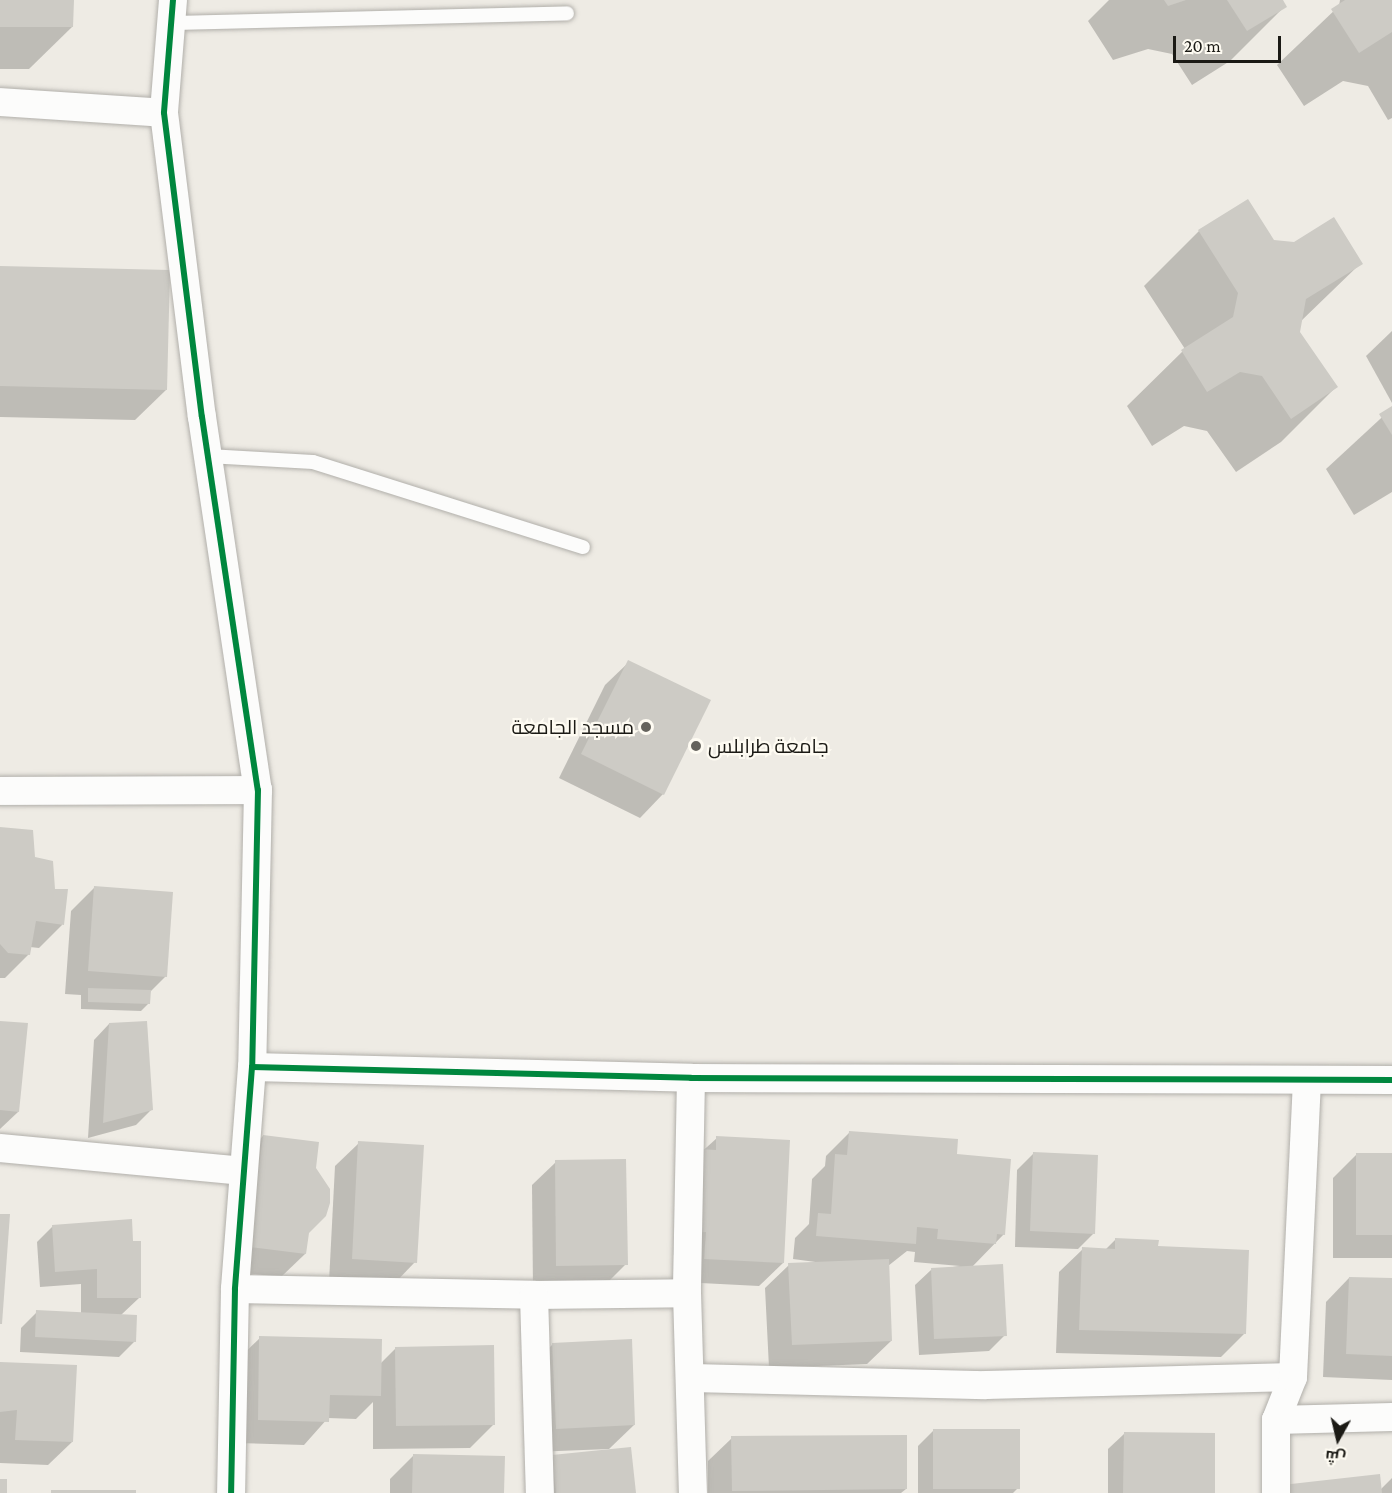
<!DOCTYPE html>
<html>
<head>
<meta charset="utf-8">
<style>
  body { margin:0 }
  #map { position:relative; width:1392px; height:1493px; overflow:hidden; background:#eeebe4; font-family:"Crimson Pro",Cairo,serif }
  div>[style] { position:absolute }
  .shadow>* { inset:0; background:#0003 }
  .building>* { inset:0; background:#cdcbc5 }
  .roads { filter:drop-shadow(0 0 2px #b1afaa) drop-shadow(0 0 2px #b1afaa) }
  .lane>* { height:14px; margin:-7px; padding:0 7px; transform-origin:7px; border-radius:7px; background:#fcfcfb }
  .street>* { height:28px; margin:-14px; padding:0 14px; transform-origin:14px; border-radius:14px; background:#fcfcfb }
  .cycleway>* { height:6px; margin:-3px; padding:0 3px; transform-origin:3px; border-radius:3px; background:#00873e }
  .dots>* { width:16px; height:16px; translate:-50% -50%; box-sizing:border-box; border:3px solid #fefbf2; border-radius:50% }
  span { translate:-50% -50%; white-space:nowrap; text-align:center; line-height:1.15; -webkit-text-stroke:4.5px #fefbf2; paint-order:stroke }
  .poi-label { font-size:20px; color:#1b1a15 }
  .right { translate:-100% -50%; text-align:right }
  .left { translate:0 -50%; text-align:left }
  .north { position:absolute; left:1308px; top:1409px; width:60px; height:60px; -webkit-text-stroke:4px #fefbf2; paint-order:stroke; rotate:188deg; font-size:16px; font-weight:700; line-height:24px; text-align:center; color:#1b1a15 }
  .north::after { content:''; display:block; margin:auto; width:21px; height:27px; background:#1b1a15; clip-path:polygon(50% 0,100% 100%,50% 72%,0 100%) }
  .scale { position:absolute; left:1173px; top:36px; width:108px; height:27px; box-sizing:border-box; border:3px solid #1b1a15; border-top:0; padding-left:8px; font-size:18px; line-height:21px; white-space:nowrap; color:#1b1a15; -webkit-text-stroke:4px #fefbf2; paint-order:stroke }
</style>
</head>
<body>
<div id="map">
  <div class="shadow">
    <i style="clip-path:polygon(0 0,72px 0,72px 27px,29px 69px,0 69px)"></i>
    <i style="clip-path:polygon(1109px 0,1281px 0,1285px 6px,1230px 61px,1192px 85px,1172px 54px,1148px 49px,1113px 60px,1088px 21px)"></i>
    <i style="clip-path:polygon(1340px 0,1392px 0,1392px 118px,1388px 120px,1368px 86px,1343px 81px,1304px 106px,1277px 65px,1339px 6px)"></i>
    <i style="clip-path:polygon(1199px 231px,1294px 244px,1361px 263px,1300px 322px,1298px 332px,1336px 387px,1281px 442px,1236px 472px,1207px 431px,1184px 426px,1152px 446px,1127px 406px,1185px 349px,1144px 286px)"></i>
    <i style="clip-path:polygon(0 268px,166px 390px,135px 420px,0 417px)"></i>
    <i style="clip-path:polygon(1392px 331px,1392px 403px,1366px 356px)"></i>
    <i style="clip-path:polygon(1392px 408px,1392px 492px,1354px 515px,1326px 469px)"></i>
    <i style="clip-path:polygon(629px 662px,663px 794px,640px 818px,559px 778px,605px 685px)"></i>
    <i style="clip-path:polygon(0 828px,54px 891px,62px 925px,39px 948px,30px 947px,29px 954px,5px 978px,0 978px)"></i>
    <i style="clip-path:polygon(94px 888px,166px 976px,149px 993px,149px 1003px,141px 1011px,81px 1009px,81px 995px,65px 994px,71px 911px)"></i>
    <i style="clip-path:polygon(0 1022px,18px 1112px,0 1129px)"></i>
    <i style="clip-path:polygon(109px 1024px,152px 1109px,136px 1125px,88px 1138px,94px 1040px)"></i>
    <i style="clip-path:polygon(850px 1132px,956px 1156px,1004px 1234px,971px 1268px,1005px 1335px,989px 1351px,919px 1355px,915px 1285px,931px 1270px,960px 1266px,914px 1262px,915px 1252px,907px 1251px,888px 1266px,891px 1341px,867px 1364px,769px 1368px,765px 1288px,789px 1265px,823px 1263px,793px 1259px,795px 1238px,809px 1224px,812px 1179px,825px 1166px,826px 1156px)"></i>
    <i style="clip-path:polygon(263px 1136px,307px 1233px,305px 1254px,281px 1277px,227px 1271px,240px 1160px)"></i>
    <i style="clip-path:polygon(717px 1138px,783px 1263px,759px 1286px,681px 1282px,683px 1255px,673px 1255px,677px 1174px)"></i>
    <i style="clip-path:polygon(359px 1143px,415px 1262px,392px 1286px,329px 1282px,335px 1166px)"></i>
    <i style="clip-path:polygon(1033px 1154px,1094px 1233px,1078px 1249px,1015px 1247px,1017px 1170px)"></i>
    <i style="clip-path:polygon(1357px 1154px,1392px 1155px,1392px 1258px,1333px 1258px,1333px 1178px)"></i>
    <i style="clip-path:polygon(556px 1162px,626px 1264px,602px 1288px,533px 1289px,532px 1185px)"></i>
    <i style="clip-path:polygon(53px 1226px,139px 1298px,121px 1315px,135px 1341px,119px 1357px,20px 1352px,21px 1328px,37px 1312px,81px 1314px,81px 1284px,40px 1287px,37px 1242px)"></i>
    <i style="clip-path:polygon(1116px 1239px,1157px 1248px,1244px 1334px,1221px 1357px,1056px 1353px,1059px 1272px,1083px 1249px,1105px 1250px)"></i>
    <i style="clip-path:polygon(1349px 1278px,1392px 1280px,1392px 1380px,1323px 1377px,1326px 1302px)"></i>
    <i style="clip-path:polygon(260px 1338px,380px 1364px,396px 1348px,494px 1424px,470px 1448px,373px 1449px,373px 1402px,356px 1419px,328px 1418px,304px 1445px,235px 1443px,236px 1361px)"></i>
    <i style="clip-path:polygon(553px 1344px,634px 1425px,609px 1449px,533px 1452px,529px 1368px)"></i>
    <i style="clip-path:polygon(0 1363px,72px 1442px,48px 1465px,0 1463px)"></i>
    <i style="clip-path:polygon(934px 1430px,1018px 1488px,1013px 1493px,918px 1493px,918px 1446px)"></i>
    <i style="clip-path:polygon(1124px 1434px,1213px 1493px,1108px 1493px,1108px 1449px)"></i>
    <i style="clip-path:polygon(732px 1438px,906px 1489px,901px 1493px,708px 1493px,708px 1461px)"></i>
    <i style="clip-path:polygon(414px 1455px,502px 1493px,390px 1493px,390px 1479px)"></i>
    <i style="clip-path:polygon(553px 1457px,634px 1493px,531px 1493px)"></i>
    <i style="clip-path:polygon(1392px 1478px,1392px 1493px,1276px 1493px,1380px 1490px)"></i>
  </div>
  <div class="building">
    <i style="clip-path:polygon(0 0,74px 0,73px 27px,0 27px)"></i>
    <i style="clip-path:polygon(1164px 0,1186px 0,1168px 6px)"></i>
    <i style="clip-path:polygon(1227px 0,1283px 0,1287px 7px,1247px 31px)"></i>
    <i style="clip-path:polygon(1345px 0,1392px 0,1392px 32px,1359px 53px,1331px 9px)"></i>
    <i style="clip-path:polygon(1248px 199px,1274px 240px,1294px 242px,1334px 217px,1363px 264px,1306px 299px,1300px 332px,1338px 387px,1291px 419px,1262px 376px,1240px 372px,1207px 392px,1181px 350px,1233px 317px,1238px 293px,1198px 230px)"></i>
    <i style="clip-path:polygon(0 266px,170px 270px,167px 390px,0 386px)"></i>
    <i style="clip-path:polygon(1392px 406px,1392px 435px,1379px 414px)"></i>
    <i style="clip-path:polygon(628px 660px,711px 700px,664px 795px,581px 754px)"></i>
    <i style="clip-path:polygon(0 827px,33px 830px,35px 857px,53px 861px,55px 889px,68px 889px,64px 925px,36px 921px,30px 955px,8px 953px,0 944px)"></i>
    <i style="clip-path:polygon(94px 886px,173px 892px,167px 977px,88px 971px)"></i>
    <i style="clip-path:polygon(88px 988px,151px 990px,150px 1004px,88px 1002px)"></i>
    <i style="clip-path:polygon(0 1021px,28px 1023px,19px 1112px,0 1110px)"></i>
    <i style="clip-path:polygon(147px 1021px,153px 1110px,103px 1123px,109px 1023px)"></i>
    <i style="clip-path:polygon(849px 1131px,958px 1139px,957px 1154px,1011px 1159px,1005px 1235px,997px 1234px,996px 1244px,937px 1239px,938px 1229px,917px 1227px,916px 1244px,816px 1236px,818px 1213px,831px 1214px,835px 1154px,847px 1155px)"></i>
    <i style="clip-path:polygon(263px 1135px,319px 1142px,316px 1168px,330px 1189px,330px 1203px,326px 1216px,309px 1233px,306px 1254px,249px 1247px)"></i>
    <i style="clip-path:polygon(716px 1136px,790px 1140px,784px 1263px,704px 1259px,706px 1232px,696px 1232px,700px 1149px,716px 1150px)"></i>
    <i style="clip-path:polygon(358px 1141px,424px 1145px,417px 1263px,352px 1259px)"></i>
    <i style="clip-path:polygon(1033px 1152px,1098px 1155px,1095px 1234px,1030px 1231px)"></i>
    <i style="clip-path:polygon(1356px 1153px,1392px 1153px,1392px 1235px,1356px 1235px)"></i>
    <i style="clip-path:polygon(626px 1159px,628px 1265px,556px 1266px,555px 1160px)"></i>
    <i style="clip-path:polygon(0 1214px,10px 1214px,2px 1324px,0 1324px)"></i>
    <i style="clip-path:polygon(132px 1219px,133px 1241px,141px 1241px,141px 1298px,97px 1298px,97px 1269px,55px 1272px,52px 1225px)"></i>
    <i style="clip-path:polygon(1115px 1238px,1159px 1240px,1158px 1246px,1249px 1250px,1246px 1334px,1079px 1330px,1082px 1247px,1115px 1249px)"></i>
    <i style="clip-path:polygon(889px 1259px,892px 1341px,792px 1345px,788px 1263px)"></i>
    <i style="clip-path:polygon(1003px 1264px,1007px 1336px,934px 1339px,931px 1268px)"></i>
    <i style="clip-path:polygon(1349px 1277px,1392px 1278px,1392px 1356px,1346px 1354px)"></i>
    <i style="clip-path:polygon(36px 1310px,137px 1315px,136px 1342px,35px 1337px)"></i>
    <i style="clip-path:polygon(259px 1336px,382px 1339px,381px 1396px,330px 1395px,329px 1422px,258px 1420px)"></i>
    <i style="clip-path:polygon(632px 1339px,635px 1425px,556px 1429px,552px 1343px)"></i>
    <i style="clip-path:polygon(494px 1345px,495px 1425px,396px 1426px,395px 1347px)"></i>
    <i style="clip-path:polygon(0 1362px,77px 1365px,73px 1442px,15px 1440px,17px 1410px,0 1412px)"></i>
    <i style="clip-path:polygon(933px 1429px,1020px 1429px,1020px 1489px,933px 1489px)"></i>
    <i style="clip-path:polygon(1124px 1432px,1215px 1433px,1215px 1493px,1123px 1493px)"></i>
    <i style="clip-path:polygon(907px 1435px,907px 1489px,732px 1491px,731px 1436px)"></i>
    <i style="clip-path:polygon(631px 1447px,636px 1493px,556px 1493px,552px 1455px)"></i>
    <i style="clip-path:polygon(413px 1454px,505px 1456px,504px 1493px,412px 1493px)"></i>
    <i style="clip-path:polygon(1380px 1474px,1382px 1493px,1283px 1493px,1282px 1485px)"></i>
    <i style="clip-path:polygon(0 1479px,7px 1479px,7px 1493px,0 1493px)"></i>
    <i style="clip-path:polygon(51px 1490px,136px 1490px,136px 1493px,51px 1493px)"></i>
  </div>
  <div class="roads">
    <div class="lane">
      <i style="left:171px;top:23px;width:396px;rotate:-1.4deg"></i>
      <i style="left:208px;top:456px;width:105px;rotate:3.3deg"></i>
      <i style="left:313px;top:462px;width:283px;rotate:17.5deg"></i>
    </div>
    <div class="street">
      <i style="left:173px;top:0;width:113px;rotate:94.6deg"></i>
      <i style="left:164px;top:113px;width:306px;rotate:82.9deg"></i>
      <i style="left:202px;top:417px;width:377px;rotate:81.5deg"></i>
      <i style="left:258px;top:790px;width:277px;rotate:91.2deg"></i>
      <i style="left:252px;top:1067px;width:223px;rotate:94.4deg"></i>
      <i style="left:235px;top:1289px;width:204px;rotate:91.1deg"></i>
      <i style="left:0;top:102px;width:164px;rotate:3.8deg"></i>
      <i style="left:0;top:791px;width:258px;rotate:-0.2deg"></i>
      <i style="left:252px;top:1067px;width:439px;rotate:1.4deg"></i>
      <i style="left:691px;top:1078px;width:701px;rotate:0.16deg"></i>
      <i style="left:691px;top:1078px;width:215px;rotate:91.1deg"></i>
      <i style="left:687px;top:1293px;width:200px;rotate:88.3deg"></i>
      <i style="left:0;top:1148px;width:244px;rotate:5.4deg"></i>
      <i style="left:235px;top:1289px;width:299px;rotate:1.1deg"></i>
      <i style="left:534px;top:1295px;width:153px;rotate:-0.7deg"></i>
      <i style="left:534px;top:1295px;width:198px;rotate:88.3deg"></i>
      <i style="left:692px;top:1378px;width:294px;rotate:1.4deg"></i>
      <i style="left:986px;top:1385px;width:307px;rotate:-1.5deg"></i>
      <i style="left:1276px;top:1420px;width:116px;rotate:-1.5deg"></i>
      <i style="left:1276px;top:1493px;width:73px;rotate:-90deg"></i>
      <i style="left:1276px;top:1420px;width:46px;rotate:-68.4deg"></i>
      <i style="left:1293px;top:1377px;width:295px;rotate:-87.3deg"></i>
    </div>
  </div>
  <div class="cycleway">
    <i style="left:173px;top:0;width:113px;rotate:94.6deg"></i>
    <i style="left:164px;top:113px;width:306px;rotate:82.9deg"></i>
    <i style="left:202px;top:417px;width:377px;rotate:81.5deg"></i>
    <i style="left:258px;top:790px;width:277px;rotate:91.2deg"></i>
    <i style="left:252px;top:1067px;width:223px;rotate:94.4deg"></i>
    <i style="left:235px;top:1289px;width:204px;rotate:91.1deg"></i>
    <i style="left:252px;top:1067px;width:439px;rotate:1.4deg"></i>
    <i style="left:691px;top:1078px;width:701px;rotate:0.16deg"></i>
  </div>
  <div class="dots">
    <i style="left:646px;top:727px;background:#65635d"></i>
    <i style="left:696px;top:746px;background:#65635d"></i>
  </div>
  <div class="poi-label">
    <span class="right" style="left:634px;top:727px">مسجد الجامعة</span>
    <span class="left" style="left:708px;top:746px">جامعة طرابلس</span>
  </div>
  <div class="north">ش</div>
  <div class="scale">20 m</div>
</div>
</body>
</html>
